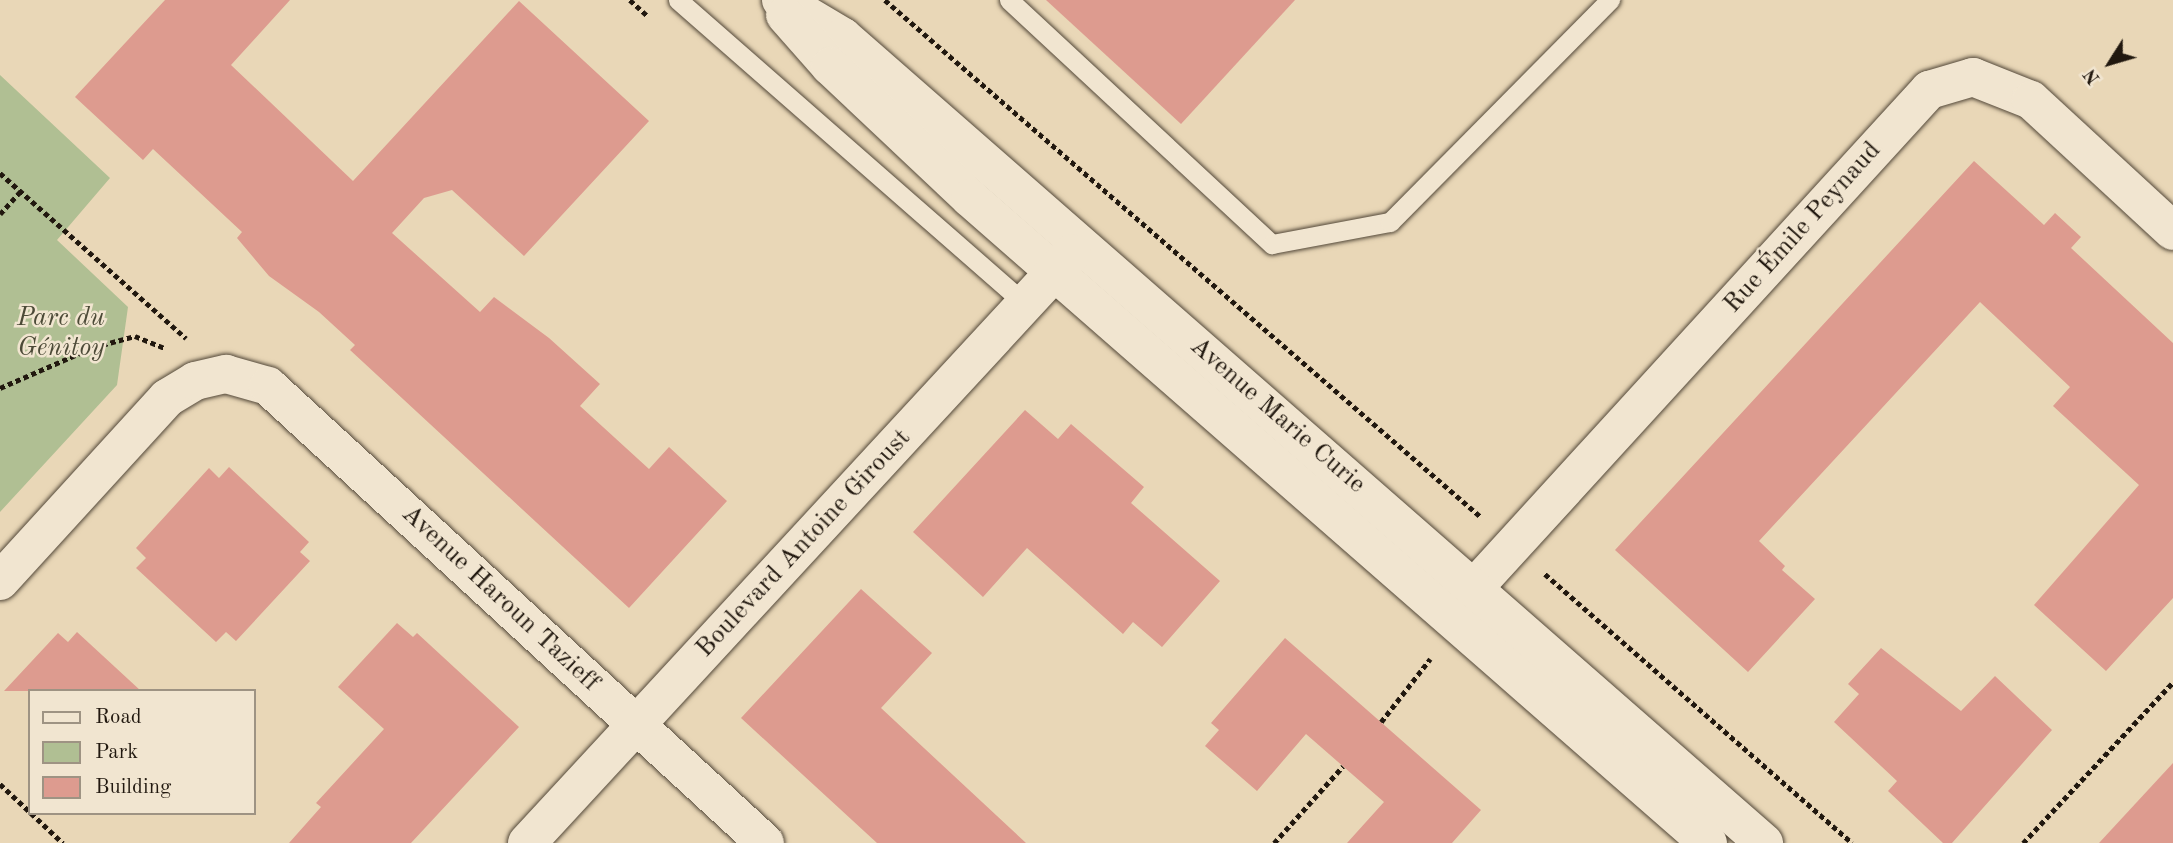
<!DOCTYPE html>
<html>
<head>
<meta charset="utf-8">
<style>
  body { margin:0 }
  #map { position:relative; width:2173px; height:843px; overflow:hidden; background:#e9d7b7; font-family:"Old Standard TT",serif }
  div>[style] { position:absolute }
  .green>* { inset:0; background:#b0bf93 }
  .building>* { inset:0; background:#dd9b8f }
  .path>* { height:4.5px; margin-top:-2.25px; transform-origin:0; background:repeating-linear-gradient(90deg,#21180f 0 5px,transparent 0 8.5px) }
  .roads { filter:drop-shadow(0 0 2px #534839) drop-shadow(0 0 2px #534839) }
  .lane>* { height:19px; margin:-9.5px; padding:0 9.5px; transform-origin:9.5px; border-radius:9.5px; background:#f1e5d0 }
  .street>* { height:38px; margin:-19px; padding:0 19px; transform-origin:19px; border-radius:19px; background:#f1e5d0 }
  .secondary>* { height:38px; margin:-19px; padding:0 19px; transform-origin:19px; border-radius:19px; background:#f1e5d0 }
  span { translate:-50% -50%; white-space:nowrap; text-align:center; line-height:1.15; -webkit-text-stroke:5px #f1e5d0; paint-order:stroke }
  .street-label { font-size:26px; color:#21180f }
  .park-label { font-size:26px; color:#4c4a37; font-style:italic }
  .legend { position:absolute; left:28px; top:689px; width:228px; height:126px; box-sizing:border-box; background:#f1e5d0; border:2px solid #9e9383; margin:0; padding:9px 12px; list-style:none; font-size:21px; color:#21180f }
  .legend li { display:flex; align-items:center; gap:14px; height:35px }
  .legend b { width:35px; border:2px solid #9e9383 }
  .north { position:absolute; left:2075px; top:28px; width:70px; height:70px; -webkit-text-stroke:5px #f1e5d0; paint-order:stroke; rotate:233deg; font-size:19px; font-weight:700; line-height:28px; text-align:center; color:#21180f }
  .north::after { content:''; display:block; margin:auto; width:24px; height:32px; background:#21180f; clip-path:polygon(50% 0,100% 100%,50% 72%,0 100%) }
</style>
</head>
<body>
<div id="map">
  <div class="green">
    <i style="clip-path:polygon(0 75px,110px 178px,57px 240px,128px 307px,117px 385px,0 512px)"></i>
  </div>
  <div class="building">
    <i style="clip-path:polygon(165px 0,290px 0,231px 65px,353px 181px,519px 1px,649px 121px,524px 256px,452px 190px,424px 198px,392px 233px,480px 312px,494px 297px,549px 338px,600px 384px,580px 406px,649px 469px,669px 447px,727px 501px,629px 608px,350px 350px,355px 345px,319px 312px,269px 276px,237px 238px,242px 232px,153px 149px,143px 160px,75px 97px)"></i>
    <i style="clip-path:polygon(1046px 0,1295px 0,1181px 124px)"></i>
    <i style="clip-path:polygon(1974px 161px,2044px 225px,2055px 213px,2081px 237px,2071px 248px,2173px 343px,2173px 598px,2106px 671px,2034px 605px,2139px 485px,2053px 406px,2070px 387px,1980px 302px,1759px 541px,1785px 566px,1782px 570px,1815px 599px,1748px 672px,1615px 550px)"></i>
    <i style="clip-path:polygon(1025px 410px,1058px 439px,1071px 424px,1144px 487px,1131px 503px,1220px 581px,1162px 647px,1133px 622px,1123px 634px,1027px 548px,983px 597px,913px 532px)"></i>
    <i style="clip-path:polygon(229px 467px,309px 542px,300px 552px,310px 561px,236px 641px,226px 632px,216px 642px,136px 568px,146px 558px,136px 548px,209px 468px,219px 478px)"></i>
    <i style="clip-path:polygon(861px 589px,932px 653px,881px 708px,1026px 843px,877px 843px,741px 718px)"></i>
    <i style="clip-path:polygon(397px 623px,413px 637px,417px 633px,519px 727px,411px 843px,289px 843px,321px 807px,316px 803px,384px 729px,338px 687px)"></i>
    <i style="clip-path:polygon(77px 632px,141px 691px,4px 691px,58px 633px,68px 642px)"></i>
    <i style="clip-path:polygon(1285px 638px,1481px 810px,1452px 843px,1347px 843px,1384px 802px,1306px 734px,1257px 791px,1205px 746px,1219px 730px,1211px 723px)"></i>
    <i style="clip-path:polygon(1881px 648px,1961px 711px,1995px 676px,2052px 730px,1952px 843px,1943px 843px,1888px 791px,1897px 781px,1834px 722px,1859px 694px,1848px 684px)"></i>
    <i style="clip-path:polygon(2173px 763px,2173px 843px,2099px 843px)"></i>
  </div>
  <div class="path">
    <i style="left:630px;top:0;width:24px;rotate:42deg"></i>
    <i style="left:885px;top:0;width:789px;rotate:40.94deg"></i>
    <i style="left:0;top:173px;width:249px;rotate:41.6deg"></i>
    <i style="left:0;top:214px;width:31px;rotate:-48deg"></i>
    <i style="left:0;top:388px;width:103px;rotate:-23.6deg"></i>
    <i style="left:94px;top:347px;width:42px;rotate:-15deg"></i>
    <i style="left:135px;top:336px;width:32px;rotate:22deg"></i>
    <i style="left:1545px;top:574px;width:408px;rotate:41.2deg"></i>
    <i style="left:1381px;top:722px;width:80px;rotate:-52.1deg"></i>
    <i style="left:0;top:784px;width:41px;rotate:43deg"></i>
    <i style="left:31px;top:813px;width:44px;rotate:43.2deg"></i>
    <i style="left:1274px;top:843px;width:103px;rotate:-48.1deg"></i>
    <i style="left:2023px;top:843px;width:220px;rotate:-47deg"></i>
  </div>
  <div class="roads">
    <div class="lane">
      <i style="left:678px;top:0;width:461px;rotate:41.2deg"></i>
      <i style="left:1009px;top:0;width:359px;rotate:42.9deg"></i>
      <i style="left:1272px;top:244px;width:120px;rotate:-10.6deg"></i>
      <i style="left:1390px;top:222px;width:313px;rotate:-45.3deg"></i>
    </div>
    <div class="street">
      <i style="left:0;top:581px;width:248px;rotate:-47.6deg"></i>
      <i style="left:167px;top:398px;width:33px;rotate:-31deg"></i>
      <i style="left:195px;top:381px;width:32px;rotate:-13deg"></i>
      <i style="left:226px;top:374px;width:44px;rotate:15.9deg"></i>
      <i style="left:268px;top:386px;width:675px;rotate:42.6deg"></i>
      <i style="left:1474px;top:588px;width:675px;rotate:-47.58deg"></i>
      <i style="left:1929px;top:90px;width:46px;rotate:-16.5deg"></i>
      <i style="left:1973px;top:77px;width:62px;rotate:21.6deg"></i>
      <i style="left:2031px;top:100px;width:193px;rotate:42.7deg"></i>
    </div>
    <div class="secondary">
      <i style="left:781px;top:0;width:72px;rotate:30.8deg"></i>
      <i style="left:843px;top:37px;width:1224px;rotate:41.19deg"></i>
      <i style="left:785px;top:15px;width:68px;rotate:48.6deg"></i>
      <i style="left:830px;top:66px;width:192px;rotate:43.3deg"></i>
      <i style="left:970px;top:198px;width:980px;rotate:41.15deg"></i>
      <i style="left:527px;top:843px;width:803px;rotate:-47.27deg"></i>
    </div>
  </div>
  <div class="street-label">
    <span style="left:1803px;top:228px;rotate:-48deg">Rue Émile Peynaud</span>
    <span style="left:1277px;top:416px;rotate:41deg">Avenue Marie Curie</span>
    <span style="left:804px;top:544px;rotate:-47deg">Boulevard Antoine Giroust</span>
    <span style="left:500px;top:599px;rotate:43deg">Avenue Haroun Tazieff</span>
  </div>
  <div class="park-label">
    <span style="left:61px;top:334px">Parc du<br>Génitoy</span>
  </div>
  <ul class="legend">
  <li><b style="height:9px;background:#f1e5d0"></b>Road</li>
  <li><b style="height:19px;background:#b0bf93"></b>Park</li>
  <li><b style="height:19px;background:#dd9b8f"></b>Building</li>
  </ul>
  <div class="north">N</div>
</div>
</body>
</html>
